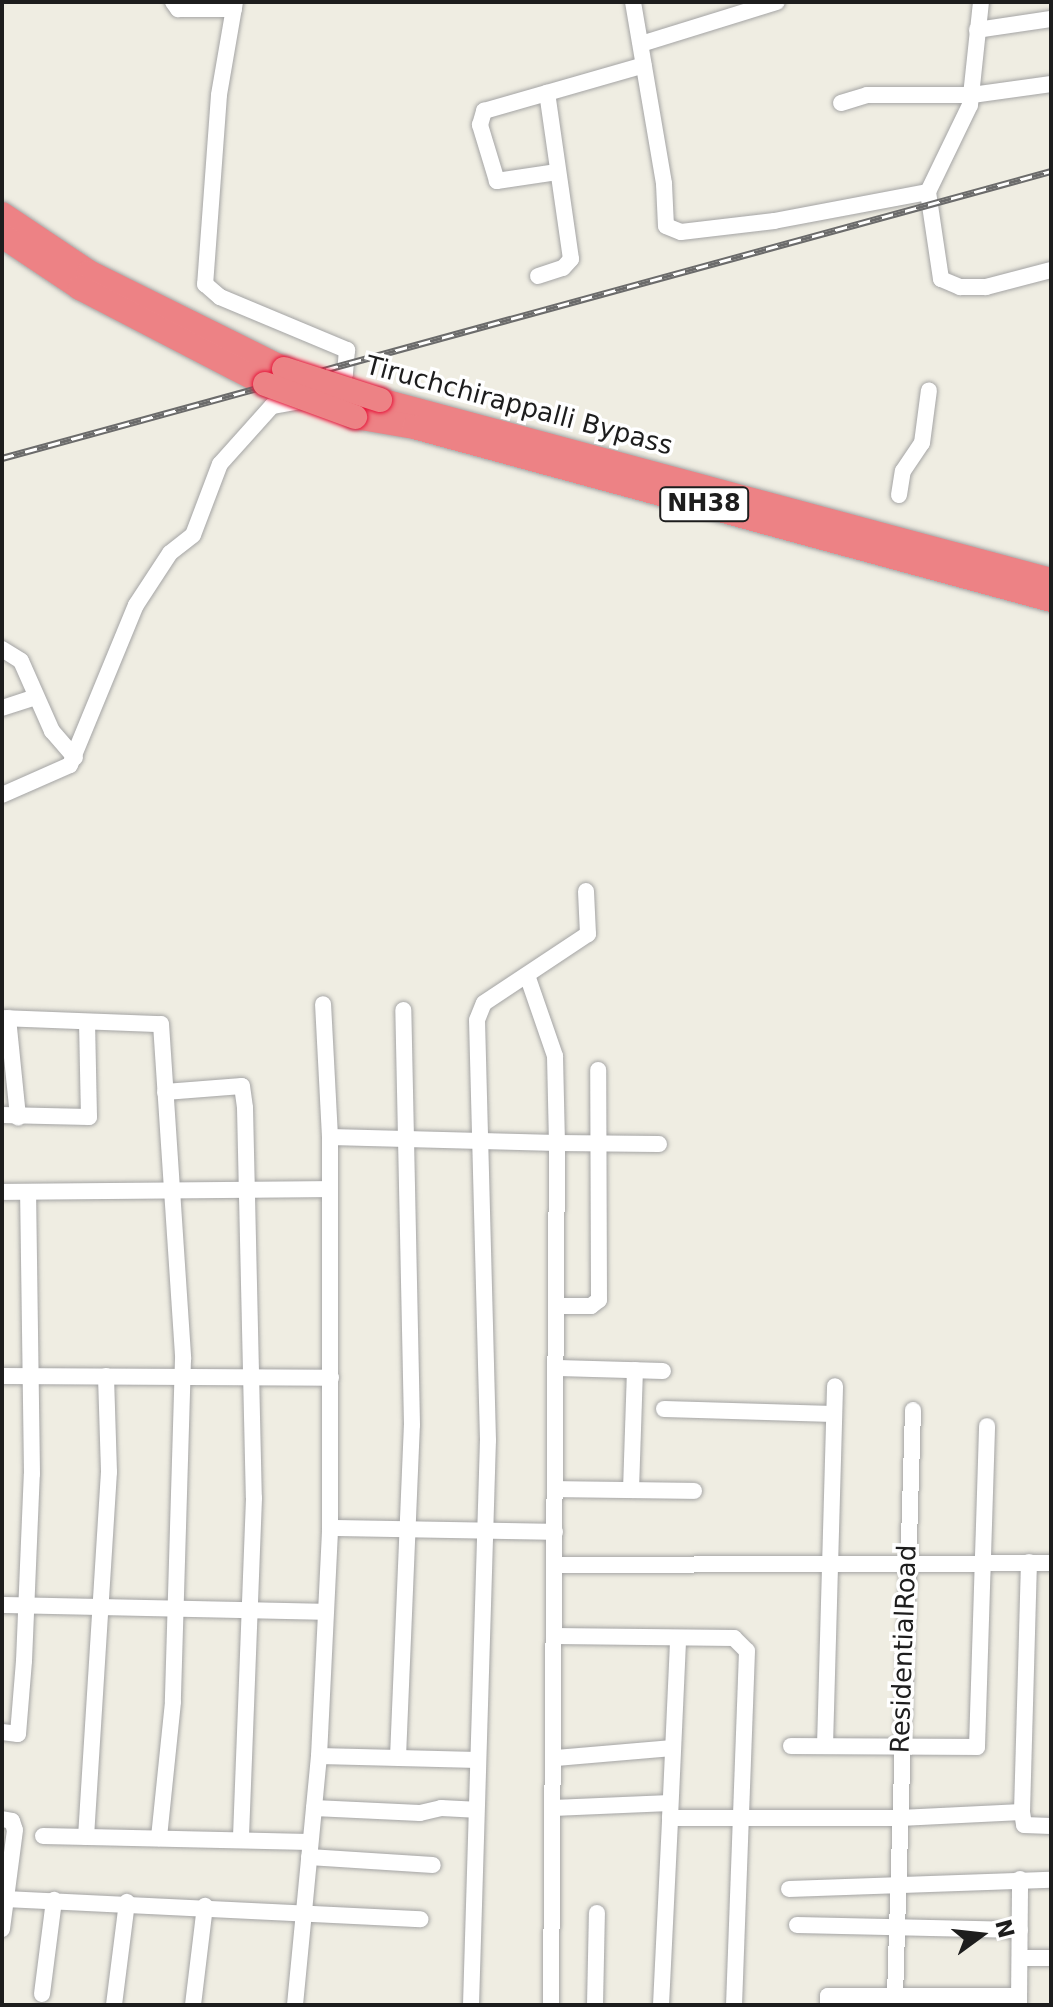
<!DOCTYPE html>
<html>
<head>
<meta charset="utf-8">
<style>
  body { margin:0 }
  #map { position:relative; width:1053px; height:2007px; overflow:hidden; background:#efede2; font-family:"DejaVu Sans",sans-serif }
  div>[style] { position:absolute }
  .roads { filter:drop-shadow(0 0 2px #a4a4a4) drop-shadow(0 0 2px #a4a4a4) }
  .minor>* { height:16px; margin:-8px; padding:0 8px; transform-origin:8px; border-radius:8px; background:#fff }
  .highway>* { height:24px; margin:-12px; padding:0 12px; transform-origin:12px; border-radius:12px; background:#ed8285 }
  .rail>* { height:7px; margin-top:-3.5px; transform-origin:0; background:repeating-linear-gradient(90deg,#fff 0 12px,#6b6b6b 0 24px); box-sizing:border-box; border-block:2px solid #6b6b6b }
  .bridges { filter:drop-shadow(0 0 2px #e6163b) drop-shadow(0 0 2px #e6163b) }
  .highway-bridge>* { height:24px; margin:-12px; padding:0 12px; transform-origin:12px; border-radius:12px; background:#ed8285 }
  span { translate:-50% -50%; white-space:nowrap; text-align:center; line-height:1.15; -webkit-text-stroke:7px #fff; paint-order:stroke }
  .shield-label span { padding:2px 6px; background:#fff; border:2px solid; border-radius:6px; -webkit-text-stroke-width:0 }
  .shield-label { font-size:24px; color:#1d1d1d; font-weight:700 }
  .street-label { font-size:26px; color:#1d1d1d }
  .frame { position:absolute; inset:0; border:4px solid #1d1d1d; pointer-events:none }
  .north { position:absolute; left:941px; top:1895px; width:80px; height:80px; -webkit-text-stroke:6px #fff; paint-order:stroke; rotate:75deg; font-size:22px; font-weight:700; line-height:32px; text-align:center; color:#1d1d1d }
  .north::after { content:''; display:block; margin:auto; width:28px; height:36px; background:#1d1d1d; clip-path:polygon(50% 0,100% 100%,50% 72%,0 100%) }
</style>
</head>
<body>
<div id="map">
  <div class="roads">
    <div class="minor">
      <i style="left:173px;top:2px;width:9px;rotate:54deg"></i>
      <i style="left:178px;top:9px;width:56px"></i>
      <i style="left:235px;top:2px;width:94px;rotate:99.8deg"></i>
      <i style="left:219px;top:95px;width:190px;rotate:94.2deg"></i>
      <i style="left:205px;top:284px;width:20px;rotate:41deg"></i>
      <i style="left:220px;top:297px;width:138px;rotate:22.7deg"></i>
      <i style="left:347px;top:350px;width:24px;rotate:95deg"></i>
      <i style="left:345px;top:374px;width:24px;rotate:147deg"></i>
      <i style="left:633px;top:2px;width:185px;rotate:80.3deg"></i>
      <i style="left:664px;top:184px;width:42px;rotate:87.3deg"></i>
      <i style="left:666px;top:226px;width:16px;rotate:22deg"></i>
      <i style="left:681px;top:232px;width:94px;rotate:-6.7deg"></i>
      <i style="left:774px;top:221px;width:157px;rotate:-10.7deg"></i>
      <i style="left:981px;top:2px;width:104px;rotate:96.1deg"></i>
      <i style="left:970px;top:105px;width:97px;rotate:115.8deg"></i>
      <i style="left:928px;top:192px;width:88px;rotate:81.5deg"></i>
      <i style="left:941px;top:279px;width:21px;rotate:23deg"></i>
      <i style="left:960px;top:287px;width:26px"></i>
      <i style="left:986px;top:287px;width:67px;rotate:-14.7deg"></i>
      <i style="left:977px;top:30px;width:75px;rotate:-8.5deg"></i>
      <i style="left:641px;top:44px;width:142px;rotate:-17.2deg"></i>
      <i style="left:841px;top:103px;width:27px;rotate:-17deg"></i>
      <i style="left:867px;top:95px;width:105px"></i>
      <i style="left:972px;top:95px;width:80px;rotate:-7.9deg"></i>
      <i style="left:557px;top:172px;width:61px;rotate:171.5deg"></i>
      <i style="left:497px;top:181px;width:59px;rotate:-106.9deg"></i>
      <i style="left:480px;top:125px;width:15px;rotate:-74deg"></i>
      <i style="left:484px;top:111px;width:166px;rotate:-16deg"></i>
      <i style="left:538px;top:276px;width:26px;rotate:-18deg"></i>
      <i style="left:563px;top:268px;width:12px;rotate:-48deg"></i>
      <i style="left:571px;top:259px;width:168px;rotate:-98.2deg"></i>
      <i style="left:899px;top:495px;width:24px;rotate:-81deg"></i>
      <i style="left:903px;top:471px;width:34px;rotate:-56deg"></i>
      <i style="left:922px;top:443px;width:53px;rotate:-82.5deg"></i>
      <i style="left:2px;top:649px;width:22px;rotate:32deg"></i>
      <i style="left:21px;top:661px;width:77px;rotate:66.1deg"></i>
      <i style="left:52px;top:731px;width:35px;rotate:49deg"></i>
      <i style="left:2px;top:708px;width:36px;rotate:-18deg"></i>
      <i style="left:2px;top:795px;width:74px;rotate:-23.8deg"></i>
      <i style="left:70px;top:765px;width:173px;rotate:-67.6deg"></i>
      <i style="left:136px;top:605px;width:62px;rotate:-56.8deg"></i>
      <i style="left:170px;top:553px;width:29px;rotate:-38deg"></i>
      <i style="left:193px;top:535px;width:76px;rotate:-69.2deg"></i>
      <i style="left:220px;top:464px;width:78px;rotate:-48.1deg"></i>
      <i style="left:272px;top:406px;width:35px;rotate:-10deg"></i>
      <i style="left:527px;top:975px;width:86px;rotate:70.9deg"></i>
      <i style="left:555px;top:1056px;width:87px;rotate:88.7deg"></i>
      <i style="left:557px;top:1143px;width:102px;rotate:0.6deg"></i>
      <i style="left:2px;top:1018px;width:159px;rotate:2.2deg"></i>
      <i style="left:161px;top:1024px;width:336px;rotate:86.2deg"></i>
      <i style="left:183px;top:1359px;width:343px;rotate:91.7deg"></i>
      <i style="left:173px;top:1702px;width:137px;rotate:95.9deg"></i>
      <i style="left:8px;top:1018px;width:100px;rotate:84.2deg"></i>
      <i style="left:165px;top:1092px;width:77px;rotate:-4.5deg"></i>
      <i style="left:242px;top:1086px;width:22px;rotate:82deg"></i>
      <i style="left:245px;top:1108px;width:390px;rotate:88.7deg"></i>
      <i style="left:254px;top:1498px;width:341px;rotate:92.2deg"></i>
      <i style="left:2px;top:1115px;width:87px;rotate:1.3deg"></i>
      <i style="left:89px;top:1117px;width:94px;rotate:-91.2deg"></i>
      <i style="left:330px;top:1137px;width:227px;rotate:1.5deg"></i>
      <i style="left:557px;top:1143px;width:862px;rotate:90.4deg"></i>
      <i style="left:2px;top:1192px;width:328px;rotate:-0.5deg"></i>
      <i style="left:558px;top:1306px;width:33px"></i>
      <i style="left:591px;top:1306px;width:10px;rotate:-37deg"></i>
      <i style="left:599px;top:1300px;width:230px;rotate:-90.2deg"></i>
      <i style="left:558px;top:1368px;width:105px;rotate:1.6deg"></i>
      <i style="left:2px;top:1376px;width:329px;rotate:0.3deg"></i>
      <i style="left:664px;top:1409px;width:170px;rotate:1.7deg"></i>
      <i style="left:556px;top:1489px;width:138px;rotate:0.8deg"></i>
      <i style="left:631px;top:1490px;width:120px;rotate:-88.1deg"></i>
      <i style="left:330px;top:1528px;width:225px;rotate:1deg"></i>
      <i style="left:554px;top:1565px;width:497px;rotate:-0.2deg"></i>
      <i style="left:2px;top:1605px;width:323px;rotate:1.2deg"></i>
      <i style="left:554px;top:1636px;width:180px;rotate:0.6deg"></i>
      <i style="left:734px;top:1638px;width:18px;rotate:45deg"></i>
      <i style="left:747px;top:1651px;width:354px;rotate:92.1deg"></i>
      <i style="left:2px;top:1732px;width:16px;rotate:7deg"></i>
      <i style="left:18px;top:1734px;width:73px;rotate:-85.3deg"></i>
      <i style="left:24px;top:1661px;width:187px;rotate:-87.6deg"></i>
      <i style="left:32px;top:1474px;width:282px;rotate:-90.8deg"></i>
      <i style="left:791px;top:1746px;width:186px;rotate:0.3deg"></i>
      <i style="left:977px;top:1747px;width:321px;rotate:-88.2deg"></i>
      <i style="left:825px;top:1746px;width:360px;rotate:-88.4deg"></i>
      <i style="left:319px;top:1756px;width:159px;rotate:1.4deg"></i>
      <i style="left:398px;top:1757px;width:332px;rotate:-87.6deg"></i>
      <i style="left:412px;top:1425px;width:415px;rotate:-91.2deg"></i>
      <i style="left:556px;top:1758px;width:117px;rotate:-4.9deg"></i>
      <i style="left:314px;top:1808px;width:106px;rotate:2.7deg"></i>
      <i style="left:420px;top:1813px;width:22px;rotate:-13deg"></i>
      <i style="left:441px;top:1808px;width:34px;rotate:3deg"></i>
      <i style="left:553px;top:1808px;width:117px;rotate:-2.4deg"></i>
      <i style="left:1022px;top:1812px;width:13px;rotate:81deg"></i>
      <i style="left:1024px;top:1825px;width:27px;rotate:2deg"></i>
      <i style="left:670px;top:1818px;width:179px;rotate:-87.4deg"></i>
      <i style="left:2px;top:1819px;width:10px;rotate:11deg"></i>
      <i style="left:12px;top:1821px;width:9px;rotate:72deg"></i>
      <i style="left:15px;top:1830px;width:100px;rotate:97.5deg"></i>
      <i style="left:43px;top:1836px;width:267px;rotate:1.3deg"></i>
      <i style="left:86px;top:1837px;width:366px;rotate:-86.4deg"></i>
      <i style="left:109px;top:1472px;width:96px;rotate:-91.8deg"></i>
      <i style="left:309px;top:1857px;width:124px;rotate:3.7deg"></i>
      <i style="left:789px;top:1889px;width:262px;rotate:-2deg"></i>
      <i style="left:5px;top:1899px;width:416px;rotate:2.8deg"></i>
      <i style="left:797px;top:1925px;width:223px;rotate:1.3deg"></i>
      <i style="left:1020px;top:1958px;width:31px"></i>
      <i style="left:42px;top:1994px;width:95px;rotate:-82.7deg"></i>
      <i style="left:895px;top:1996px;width:586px;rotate:-88.24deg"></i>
      <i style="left:1019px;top:2003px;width:124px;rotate:-89.5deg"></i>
      <i style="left:114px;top:2005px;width:104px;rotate:-82.8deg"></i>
      <i style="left:193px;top:2005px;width:100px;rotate:-83.1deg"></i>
      <i style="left:295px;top:2005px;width:250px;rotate:-84.5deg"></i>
      <i style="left:319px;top:1756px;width:228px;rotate:-87.2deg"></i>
      <i style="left:330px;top:1528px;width:391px;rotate:-90deg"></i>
      <i style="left:330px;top:1137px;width:133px;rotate:-93deg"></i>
      <i style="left:471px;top:2005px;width:565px;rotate:-88.28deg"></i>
      <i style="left:488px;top:1440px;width:420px;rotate:-91.5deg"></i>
      <i style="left:477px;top:1020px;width:18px;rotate:-68deg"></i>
      <i style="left:484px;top:1003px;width:125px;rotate:-33.6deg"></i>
      <i style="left:588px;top:934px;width:43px;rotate:-92.7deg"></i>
      <i style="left:595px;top:2005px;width:92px;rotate:-88.8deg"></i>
      <i style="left:661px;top:2005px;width:187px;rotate:-87.2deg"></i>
      <i style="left:670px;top:1818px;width:230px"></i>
      <i style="left:900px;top:1818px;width:122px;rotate:-2.8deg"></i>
      <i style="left:1022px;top:1812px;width:250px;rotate:-88.4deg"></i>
      <i style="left:828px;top:2005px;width:9px;rotate:-90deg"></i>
      <i style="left:828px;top:1996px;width:191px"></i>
    </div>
    <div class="highway">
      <i style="left:2px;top:214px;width:105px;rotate:33.7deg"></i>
      <i style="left:89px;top:272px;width:218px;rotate:26.4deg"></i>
      <i style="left:2px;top:236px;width:94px;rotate:33.7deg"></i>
      <i style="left:80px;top:288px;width:208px;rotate:27.4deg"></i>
      <i style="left:380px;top:400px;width:695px;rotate:15.02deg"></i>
      <i style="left:355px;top:417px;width:60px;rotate:9.6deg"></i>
      <i style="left:414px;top:427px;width:660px;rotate:15.19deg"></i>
    </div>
  </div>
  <div class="rail">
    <i style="left:2px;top:458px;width:1088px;rotate:-15.3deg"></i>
  </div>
  <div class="bridges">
    <div class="highway-bridge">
      <i style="left:284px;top:369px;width:101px;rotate:17.9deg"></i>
      <i style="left:265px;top:384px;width:96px;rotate:20.1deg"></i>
    </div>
  </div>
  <div class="shield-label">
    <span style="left:704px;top:504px">NH38</span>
  </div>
  <div class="street-label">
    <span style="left:519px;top:406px;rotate:15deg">Tiruchchirappalli Bypass</span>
    <span style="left:904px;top:1649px;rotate:-88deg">ResidentialRoad</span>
  </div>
  <div class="frame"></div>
  <div class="north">N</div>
</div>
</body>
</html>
